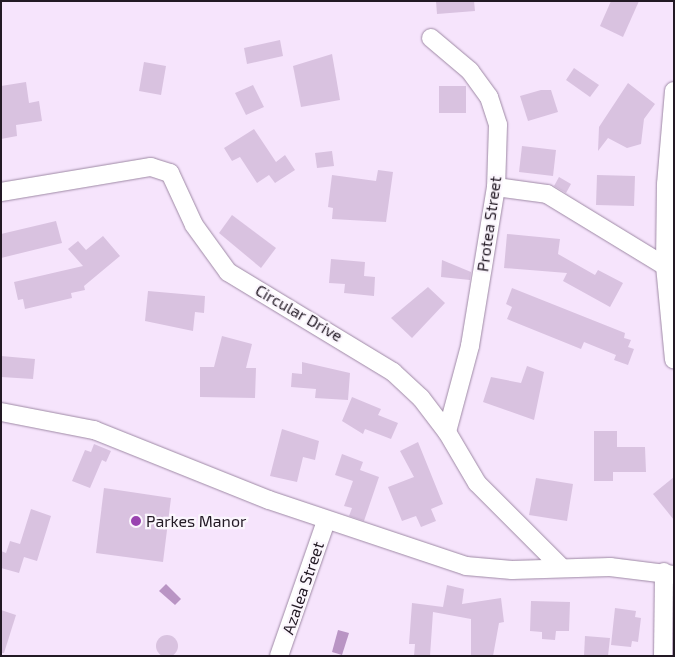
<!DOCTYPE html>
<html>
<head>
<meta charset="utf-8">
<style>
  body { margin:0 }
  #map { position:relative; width:675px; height:657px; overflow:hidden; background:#f6e4fc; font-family:"Exo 2",sans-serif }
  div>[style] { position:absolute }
  .water>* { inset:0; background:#b994c4 }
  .building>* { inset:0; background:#d9c2e0 }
  .round { border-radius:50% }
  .roads { filter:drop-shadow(0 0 1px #9e89a5) drop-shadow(0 0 1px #9e89a5) }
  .minor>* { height:18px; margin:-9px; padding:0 9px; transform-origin:9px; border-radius:9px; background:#fff }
  .dots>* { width:14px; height:14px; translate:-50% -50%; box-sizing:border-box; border:2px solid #fbf6fd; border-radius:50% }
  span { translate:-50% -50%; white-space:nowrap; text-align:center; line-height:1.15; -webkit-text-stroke:4.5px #fbf6fd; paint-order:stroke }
  .street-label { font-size:16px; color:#221924 }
  .poi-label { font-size:16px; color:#221924 }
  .left { translate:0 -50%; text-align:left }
  .frame { position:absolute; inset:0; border:2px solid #221924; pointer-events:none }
</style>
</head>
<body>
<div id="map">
  <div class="water">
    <i style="clip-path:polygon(166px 584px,181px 599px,175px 605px,159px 591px)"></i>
    <i style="clip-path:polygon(338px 630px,349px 633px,342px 655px,332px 652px)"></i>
  </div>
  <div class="building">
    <i style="clip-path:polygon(436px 1px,474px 1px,475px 11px,437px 14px)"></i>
    <i style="clip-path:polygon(611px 1px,639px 1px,623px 37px,600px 26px)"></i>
    <i style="clip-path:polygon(280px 40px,283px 56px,247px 64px,244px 48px)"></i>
    <i style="clip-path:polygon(332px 54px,340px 100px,301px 107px,293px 66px)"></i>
    <i style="clip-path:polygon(144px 62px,166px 66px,161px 95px,139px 91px)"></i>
    <i style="clip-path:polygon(574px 68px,599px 85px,590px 97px,566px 80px)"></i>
    <i style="clip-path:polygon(26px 82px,29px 103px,39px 101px,42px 121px,16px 125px,17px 136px,1px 139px,1px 86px)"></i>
    <i style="clip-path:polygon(628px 83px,655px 104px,644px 119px,641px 144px,627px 148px,608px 138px,598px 151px,599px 127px)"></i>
    <i style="clip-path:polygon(253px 85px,264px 107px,246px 115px,235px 93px)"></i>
    <i style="clip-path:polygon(439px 86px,466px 86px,466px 113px,439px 113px)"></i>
    <i style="clip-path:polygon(541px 90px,551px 90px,558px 112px,528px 121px,520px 96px)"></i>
    <i style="clip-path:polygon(254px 129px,276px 162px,285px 155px,295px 170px,275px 183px,269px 175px,257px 183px,240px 157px,232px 161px,224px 148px)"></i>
    <i style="clip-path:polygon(522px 146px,556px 150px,553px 176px,519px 172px)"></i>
    <i style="clip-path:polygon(332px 151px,334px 166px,317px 168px,315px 153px)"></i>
    <i style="clip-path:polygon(378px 170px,393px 172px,386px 222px,332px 219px,333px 208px,328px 207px,332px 175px,376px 181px)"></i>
    <i style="clip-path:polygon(597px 175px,635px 176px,634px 206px,596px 205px)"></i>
    <i style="clip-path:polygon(559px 177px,571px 184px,566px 193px,554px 186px)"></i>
    <i style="clip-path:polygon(232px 215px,276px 248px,261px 268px,219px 233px)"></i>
    <i style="clip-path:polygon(56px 221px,62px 243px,1px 258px,1px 234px)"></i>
    <i style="clip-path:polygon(507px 234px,560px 239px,558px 254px,595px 275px,598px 270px,623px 283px,610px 307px,563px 281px,567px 273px,504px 268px)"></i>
    <i style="clip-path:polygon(103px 236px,120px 256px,84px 286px,85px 290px,71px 293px,72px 298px,25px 309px,23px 299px,18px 300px,14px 282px,83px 266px,68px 249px,78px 241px,86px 250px)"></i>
    <i style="clip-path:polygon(331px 259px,365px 262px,364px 276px,375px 277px,374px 296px,344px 293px,345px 284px,329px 283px)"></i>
    <i style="clip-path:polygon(442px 260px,471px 272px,470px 280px,441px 277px)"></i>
    <i style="clip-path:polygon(428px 287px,445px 303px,412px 338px,391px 318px)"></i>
    <i style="clip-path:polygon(512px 288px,625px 333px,624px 338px,631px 340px,628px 347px,634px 349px,628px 365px,614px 360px,616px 355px,584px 342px,581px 349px,507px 319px,512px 307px,506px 304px)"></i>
    <i style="clip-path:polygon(148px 291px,205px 296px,204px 313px,195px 312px,193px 331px,145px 321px)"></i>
    <i style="clip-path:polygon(222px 336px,252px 344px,246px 368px,256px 368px,255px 398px,200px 397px,200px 367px,214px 367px)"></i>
    <i style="clip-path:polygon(1px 356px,35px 359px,33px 379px,1px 377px)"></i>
    <i style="clip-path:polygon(302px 362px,350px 373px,348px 400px,315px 398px,316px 389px,291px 387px,292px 373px,302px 374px)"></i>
    <i style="clip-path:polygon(527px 366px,544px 372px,534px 420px,483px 402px,491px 377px,521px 383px)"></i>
    <i style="clip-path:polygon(352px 397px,381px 409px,378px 415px,398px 423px,391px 439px,365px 429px,363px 434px,342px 421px)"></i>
    <i style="clip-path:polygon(282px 429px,319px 441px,315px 460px,303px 457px,297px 482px,270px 476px)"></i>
    <i style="clip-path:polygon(594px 431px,617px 431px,617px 447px,645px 447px,646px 472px,613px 472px,613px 481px,594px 481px)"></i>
    <i style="clip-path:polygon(418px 442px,443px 504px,431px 509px,436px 521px,421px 527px,416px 516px,402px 521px,388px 487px,414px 477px,400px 451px)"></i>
    <i style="clip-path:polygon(94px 444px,111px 451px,106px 462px,102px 460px,90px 488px,72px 481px,85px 450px,91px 452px)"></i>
    <i style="clip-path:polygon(342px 454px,363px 462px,360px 470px,379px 477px,364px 521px,349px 516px,352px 508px,344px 506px,353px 481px,335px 475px)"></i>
    <i style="clip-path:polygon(674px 477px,674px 520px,653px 494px)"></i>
    <i style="clip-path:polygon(536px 478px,573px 484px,567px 521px,529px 515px)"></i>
    <i style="clip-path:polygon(104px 488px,171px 498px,163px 562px,96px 553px)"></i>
    <i style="clip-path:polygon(31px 509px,51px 516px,37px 561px,24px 557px,19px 573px,1px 568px,1px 551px,6px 553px,10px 541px,20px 544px)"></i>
    <i style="clip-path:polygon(447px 585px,464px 589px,462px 604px,501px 598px,504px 622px,499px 623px,493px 656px,471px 656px,471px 619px,433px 612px,430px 656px,414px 656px,415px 644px,409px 644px,412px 603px,443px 607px)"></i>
    <i style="clip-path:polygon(531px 601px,570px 602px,569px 631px,556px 631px,555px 640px,542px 639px,542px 632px,530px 631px)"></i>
    <i style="clip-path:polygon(615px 608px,636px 611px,635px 617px,641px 618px,638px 642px,632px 641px,631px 647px,611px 645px)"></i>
    <i style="clip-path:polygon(1px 610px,16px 615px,4px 653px,1px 653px)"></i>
    <i class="round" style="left:156px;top:635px;width:22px;height:22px"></i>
    <i style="clip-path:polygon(585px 636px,610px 638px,608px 656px,584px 656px)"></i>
  </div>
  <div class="roads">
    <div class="minor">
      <i style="left:431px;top:38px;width:51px;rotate:40.2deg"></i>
      <i style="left:470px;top:71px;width:32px;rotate:54deg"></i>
      <i style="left:489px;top:97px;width:29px;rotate:72deg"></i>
      <i style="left:498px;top:125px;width:62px;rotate:91.8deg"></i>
      <i style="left:496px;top:187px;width:161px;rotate:99.3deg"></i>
      <i style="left:470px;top:346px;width:89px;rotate:105deg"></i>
      <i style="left:674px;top:91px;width:93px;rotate:94.9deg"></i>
      <i style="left:666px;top:184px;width:82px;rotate:90.7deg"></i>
      <i style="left:665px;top:266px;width:94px;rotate:84.5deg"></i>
      <i style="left:496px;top:187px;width:51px;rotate:7.8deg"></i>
      <i style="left:547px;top:194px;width:138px;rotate:31.4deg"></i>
      <i style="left:1px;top:192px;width:152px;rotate:-9.5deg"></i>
      <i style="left:151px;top:167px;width:20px;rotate:18deg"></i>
      <i style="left:170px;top:173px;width:57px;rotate:65.2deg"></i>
      <i style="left:194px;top:225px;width:58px;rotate:54.1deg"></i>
      <i style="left:228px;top:272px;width:193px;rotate:31.2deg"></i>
      <i style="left:393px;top:372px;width:38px;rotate:43deg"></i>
      <i style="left:421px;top:398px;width:43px;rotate:52.6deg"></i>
      <i style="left:447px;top:432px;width:59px;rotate:59.5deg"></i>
      <i style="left:477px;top:483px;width:120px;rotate:45deg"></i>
      <i style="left:1px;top:412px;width:95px;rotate:11deg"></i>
      <i style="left:94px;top:430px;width:188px;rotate:21.8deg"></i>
      <i style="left:269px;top:500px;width:208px;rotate:18.5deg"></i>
      <i style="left:466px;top:566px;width:46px;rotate:5deg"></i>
      <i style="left:512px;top:570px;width:98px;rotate:-1.8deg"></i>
      <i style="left:610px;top:567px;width:64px;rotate:7.1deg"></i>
      <i style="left:279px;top:656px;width:143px;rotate:-70.8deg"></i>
      <i style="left:663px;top:656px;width:84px;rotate:-89.3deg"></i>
    </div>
  </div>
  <div class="dots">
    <i style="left:136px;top:521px;background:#9943b0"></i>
  </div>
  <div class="street-label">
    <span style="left:489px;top:224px;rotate:-82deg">Protea Street</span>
    <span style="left:299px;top:313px;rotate:30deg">Circular Drive</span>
    <span style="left:303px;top:588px;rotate:-71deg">Azalea Street</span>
  </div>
  <div class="poi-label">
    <span class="left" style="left:146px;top:521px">Parkes Manor</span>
  </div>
  <div class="frame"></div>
</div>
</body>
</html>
